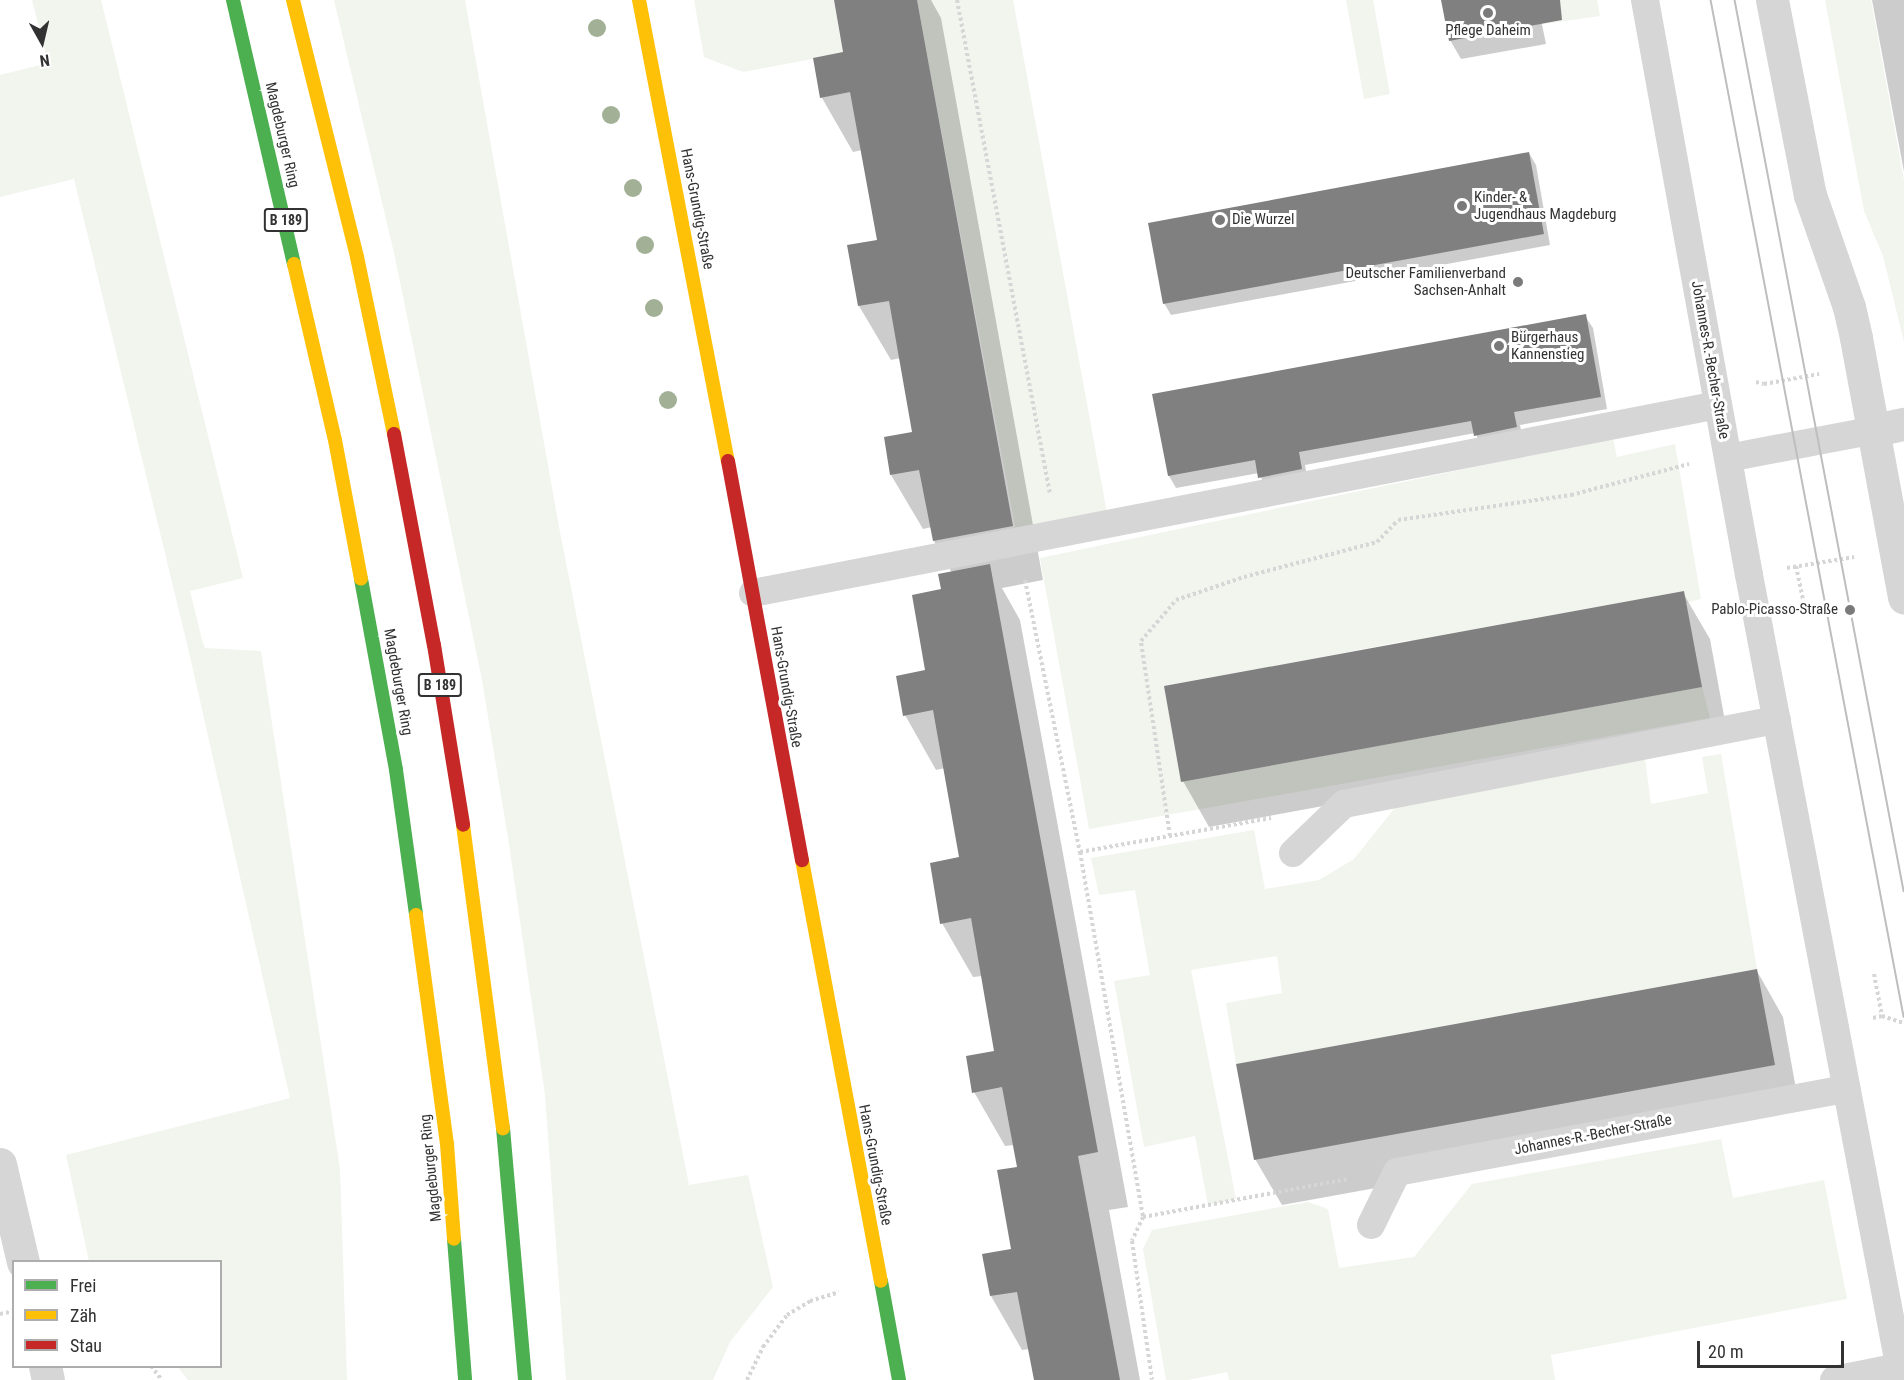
<!DOCTYPE html>
<html>
<head>
<meta charset="utf-8">
<style>
  body { margin:0 }
  #map { position:relative; width:1904px; height:1380px; overflow:hidden; background:#fff; font-family:"Roboto Condensed",sans-serif }
  div>[style] { position:absolute }
  .green>* { inset:0; background:#f1f5ed }
  .shadow>* { inset:0; background:#0003 }
  .building>* { inset:0; background:#808080 }
  .path>* { height:4px; margin-top:-2px; transform-origin:0; background:repeating-linear-gradient(90deg,#d6d6d6 0 3px,transparent 0 6px) }
  .lane>* { height:28px; margin:-14px; padding:0 14px; transform-origin:14px; border-radius:14px; background:#d6d6d6 }
  .street>* { height:33px; margin:-16.5px; padding:0 16.5px; transform-origin:16.5px; border-radius:16.5px; background:#d6d6d6 }
  .fast>* { height:14px; margin:-7px; padding:0 7px; transform-origin:7px; border-radius:7px; background:#4caf50 }
  .slow>* { height:14px; margin:-7px; padding:0 7px; transform-origin:7px; border-radius:7px; background:#ffc107 }
  .jam>* { height:14px; margin:-7px; padding:0 7px; transform-origin:7px; border-radius:7px; background:#c62828 }
  .tram>* { height:1.5px; margin:-0.75px; padding:0 0.75px; transform-origin:0.75px; border-radius:0.75px; background:#bebebe }
  .trees>* { width:18px; height:18px; margin:-9px; border-radius:50%; background:#a2b095 }
  .dots>* { width:16px; height:16px; translate:-50% -50%; box-sizing:border-box; border:3px solid #fff; border-radius:50% }
  span { translate:-50% -50%; white-space:nowrap; text-align:center; line-height:1.15; -webkit-text-stroke:6px #fff; paint-order:stroke }
  .shield-label span { padding:2px 4px; background:#fff; border:2px solid; border-radius:4px; -webkit-text-stroke-width:0 }
  .shield-label { font-size:14px; color:#323232; font-weight:700 }
  .poi-label { font-size:15px; color:#323232 }
  .left { translate:0 -50%; text-align:left }
  .right { translate:-100% -50%; text-align:right }
  .street-label { font-size:15px; color:#323232 }
  .legend { position:absolute; left:12px; top:1260px; width:210px; height:108px; box-sizing:border-box; background:#fff; border:2px solid #adadad; margin:0; padding:8px 10px; list-style:none; font-size:18px; color:#323232 }
  .legend li { display:flex; align-items:center; gap:12px; height:30px }
  .legend b { width:30px; border:2px solid #adadad }
  .north { position:absolute; left:12px; top:12px; width:60px; height:60px; -webkit-text-stroke:4px #fff; paint-order:stroke; rotate:172deg; font-size:16px; font-weight:700; line-height:24px; text-align:center; color:#323232 }
  .north::after { content:''; display:block; margin:auto; width:21px; height:27px; background:#323232; clip-path:polygon(50% 0,100% 100%,50% 72%,0 100%) }
  .scale { position:absolute; left:1697px; top:1341px; width:147px; height:27px; box-sizing:border-box; border:3px solid #323232; border-top:0; padding-left:8px; font-size:18px; line-height:21px; white-space:nowrap; color:#323232; -webkit-text-stroke:4px #fff; paint-order:stroke }
</style>
</head>
<body>
<div id="map">
  <div class="green">
    <i style="clip-path:polygon(32px 0,101px 0,243px 578px,190px 591px,202px 640px,205px 648px,261px 651px,340px 1169px,347px 1380px,188px 1380px,178px 1367px,220px 1366px,220px 1262px,89px 1261px,66px 1155px,290px 1098px,189px 652px,74px 179px,0 197px,0 75px,48px 63px)"></i>
    <i style="clip-path:polygon(334px 0,465px 0,559px 527px,689px 1185px,748px 1175px,773px 1287px,730px 1342px,713px 1380px,566px 1380px,545px 1095px,509px 844px,482px 680px,394px 253px)"></i>
    <i style="clip-path:polygon(694px 0,834px 0,843px 53px,743px 72px,704px 57px)"></i>
    <i style="clip-path:polygon(917px 0,1013px 0,1107px 513px,1016px 531px)"></i>
    <i style="clip-path:polygon(1346px 0,1373px 0,1390px 94px,1364px 99px)"></i>
    <i style="clip-path:polygon(1531px 0,1597px 0,1600px 16px,1536px 25px)"></i>
    <i style="clip-path:polygon(1825px 0,1871px 0,1904px 180px,1904px 342px,1883px 256px,1864px 211px)"></i>
    <i style="clip-path:polygon(1613px 438px,1617px 457px,1675px 444px,1701px 599px,1686px 603px,1684px 591px,1426px 638px,1413px 653px,1410px 640px,1270px 667px,1259px 681px,1256px 669px,1164px 686px,1181px 782px,1702px 687px,1710px 718px,1089px 829px,1040px 558px)"></i>
    <i style="clip-path:polygon(1721px 754px,1757px 969px,1236px 1064px,1226px 1003px,1282px 993px,1277px 956px,1191px 970px,1236px 1199px,1208px 1205px,1195px 1136px,1144px 1147px,1114px 981px,1150px 975px,1135px 890px,1099px 895px,1091px 858px,1254px 830px,1265px 889px,1319px 880px,1354px 859px,1398px 804px,1645px 759px,1651px 804px,1708px 793px,1702px 757px)"></i>
    <i style="clip-path:polygon(1721px 1139px,1733px 1198px,1824px 1180px,1847px 1299px,1551px 1355px,1555px 1380px,1229px 1380px,1227px 1372px,1188px 1380px,1166px 1380px,1143px 1249px,1152px 1230px,1308px 1202px,1328px 1209px,1339px 1268px,1414px 1257px,1472px 1184px)"></i>
  </div>
  <div class="shadow">
    <i style="clip-path:polygon(835px 0,931px 0,941px 18px,1043px 580px,1002px 588px,1020px 620px,1128px 1207px,1109px 1210px,1140px 1380px,1035px 1380px,1029px 1349px,1022px 1350px,991px 1296px,984px 1255px,1013px 1250px,1019px 1168px,1014px 1145px,1005px 1146px,974px 1092px,996px 1052px,983px 976px,973px 977px,942px 923px,961px 859px,945px 768px,936px 770px,905px 715px,927px 672px,943px 590px,952px 573px,934px 541px,932px 527px,923px 529px,891px 475px,914px 434px,901px 358px,891px 360px,859px 306px,879px 241px,862px 150px,853px 152px,822px 98px,815px 59px,845px 53px)"></i>
    <i style="clip-path:polygon(1442px 0,1537px 0,1546px 44px,1461px 59px,1450px 40px)"></i>
    <i style="clip-path:polygon(1872px 0,1904px 0,1904px 172px)"></i>
    <i style="clip-path:polygon(1529px 153px,1536px 165px,1550px 245px,1171px 315px,1164px 303px)"></i>
    <i style="clip-path:polygon(1585px 316px,1593px 328px,1607px 409px,1520px 425px,1523px 440px,1483px 448px,1475px 433px,1305px 465px,1308px 482px,1267px 490px,1259px 473px,1176px 488px,1169px 476px,1154px 395px)"></i>
    <i style="clip-path:polygon(1683px 593px,1710px 639px,1727px 732px,1209px 827px,1183px 781px)"></i>
    <i style="clip-path:polygon(1757px 971px,1783px 1017px,1800px 1111px,1282px 1205px,1255px 1159px)"></i>
  </div>
  <div class="building">
    <i style="clip-path:polygon(834px 0,917px 0,1013px 526px,933px 541px,919px 470px,890px 475px,884px 437px,912px 432px,889px 301px,858px 306px,847px 245px,877px 240px,850px 92px,820px 98px,813px 58px,843px 52px)"></i>
    <i style="clip-path:polygon(1441px 0,1560px 0,1562px 20px,1449px 41px)"></i>
    <i style="clip-path:polygon(1529px 152px,1544px 234px,1163px 304px,1148px 223px)"></i>
    <i style="clip-path:polygon(1586px 314px,1601px 397px,1514px 412px,1517px 427px,1474px 436px,1471px 421px,1299px 452px,1302px 469px,1258px 478px,1255px 460px,1168px 476px,1152px 394px)"></i>
    <i style="clip-path:polygon(990px 564px,1098px 1152px,1078px 1156px,1120px 1380px,1034px 1380px,1017px 1292px,990px 1296px,982px 1254px,1011px 1249px,997px 1170px,1017px 1167px,1002px 1087px,972px 1093px,966px 1056px,994px 1051px,971px 918px,940px 924px,930px 863px,959px 857px,933px 710px,903px 716px,896px 676px,925px 670px,912px 595px,941px 589px,938px 574px)"></i>
    <i style="clip-path:polygon(1684px 591px,1702px 687px,1181px 782px,1164px 686px)"></i>
    <i style="clip-path:polygon(1757px 969px,1775px 1065px,1254px 1160px,1236px 1064px)"></i>
  </div>
  <div class="path">
    <i style="left:957px;top:0;width:503px;rotate:79.34deg"></i>
    <i style="left:1756px;top:382px;width:8px;rotate:14deg"></i>
    <i style="left:1764px;top:384px;width:56px;rotate:-10.3deg"></i>
    <i style="left:1796px;top:566px;width:49px;rotate:78.2deg"></i>
    <i style="left:1787px;top:568px;width:68px;rotate:-9.3deg"></i>
    <i style="left:1025px;top:580px;width:278px;rotate:78.6deg"></i>
    <i style="left:1080px;top:852px;width:370px;rotate:80.2deg"></i>
    <i style="left:1143px;top:1217px;width:26px;rotate:115deg"></i>
    <i style="left:1132px;top:1241px;width:140px;rotate:81.8deg"></i>
    <i style="left:1170px;top:836px;width:197px;rotate:-98.5deg"></i>
    <i style="left:1141px;top:641px;width:54px;rotate:-49.5deg"></i>
    <i style="left:1176px;top:600px;width:72px;rotate:-18.7deg"></i>
    <i style="left:1244px;top:577px;width:138px;rotate:-14.7deg"></i>
    <i style="left:1377px;top:542px;width:30px;rotate:-46deg"></i>
    <i style="left:1398px;top:520px;width:175px;rotate:-8.2deg"></i>
    <i style="left:1571px;top:495px;width:122px;rotate:-14.7deg"></i>
    <i style="left:1080px;top:852px;width:194px;rotate:-10.1deg"></i>
    <i style="left:1874px;top:974px;width:43px;rotate:79.2deg"></i>
    <i style="left:1873px;top:1018px;width:9px;rotate:-13deg"></i>
    <i style="left:1882px;top:1016px;width:23px;rotate:18deg"></i>
    <i style="left:1143px;top:1217px;width:208px;rotate:-10.5deg"></i>
    <i style="left:0;top:1314px;width:14px;rotate:-12deg"></i>
    <i style="left:151px;top:1366px;width:18px;rotate:52deg"></i>
    <i style="left:747px;top:1380px;width:37px;rotate:-64deg"></i>
    <i style="left:763px;top:1347px;width:40px;rotate:-53deg"></i>
    <i style="left:787px;top:1315px;width:27px;rotate:-31deg"></i>
    <i style="left:810px;top:1301px;width:30px;rotate:-17deg"></i>
  </div>
  <div class="lane">
    <i style="left:1645px;top:0;width:584px;rotate:79.75deg"></i>
    <i style="left:1749px;top:575px;width:819px;rotate:79.24deg"></i>
    <i style="left:1728px;top:458px;width:150px;rotate:-10.8deg"></i>
    <i style="left:753px;top:593px;width:983px;rotate:-11.02deg"></i>
    <i style="left:1293px;top:853px;width:71px;rotate:-43.9deg"></i>
    <i style="left:1344px;top:804px;width:441px;rotate:-11deg"></i>
    <i style="left:1371px;top:1225px;width:59px;rotate:-63.9deg"></i>
    <i style="left:1397px;top:1172px;width:457px;rotate:-10.5deg"></i>
    <i style="left:1834px;top:1380px;width:66px;rotate:-11.3deg"></i>
  </div>
  <div class="street">
    <i style="left:1772px;top:0;width:199px;rotate:79deg"></i>
    <i style="left:1810px;top:195px;width:119px;rotate:70.8deg"></i>
    <i style="left:1849px;top:307px;width:32px;rotate:77deg"></i>
    <i style="left:1856px;top:338px;width:264px;rotate:79.5deg"></i>
    <i style="left:1875px;top:430px;width:30px;rotate:-12deg"></i>
    <i style="left:0;top:1164px;width:101px;rotate:76.8deg"></i>
    <i style="left:45px;top:1366px;width:14px;rotate:78deg"></i>
  </div>
  <div class="fast">
    <i style="left:233px;top:0;width:271px;rotate:77deg"></i>
    <i style="left:361px;top:579px;width:194px;rotate:79.6deg"></i>
    <i style="left:396px;top:770px;width:146px;rotate:82.1deg"></i>
    <i style="left:503px;top:1128px;width:253px;rotate:85deg"></i>
    <i style="left:454px;top:1239px;width:141px;rotate:85.5deg"></i>
    <i style="left:881px;top:1281px;width:101px;rotate:79.7deg"></i>
  </div>
  <div class="slow">
    <i style="left:293px;top:0;width:265px;rotate:76deg"></i>
    <i style="left:357px;top:257px;width:181px;rotate:78.2deg"></i>
    <i style="left:639px;top:0;width:470px;rotate:79.1deg"></i>
    <i style="left:294px;top:264px;width:181px;rotate:76.9deg"></i>
    <i style="left:335px;top:440px;width:141px;rotate:79.4deg"></i>
    <i style="left:463px;top:825px;width:306px;rotate:82.5deg"></i>
    <i style="left:802px;top:860px;width:428px;rotate:79.4deg"></i>
    <i style="left:416px;top:915px;width:231px;rotate:82.3deg"></i>
    <i style="left:447px;top:1144px;width:95px;rotate:85.8deg"></i>
  </div>
  <div class="jam">
    <i style="left:394px;top:434px;width:215px;rotate:79.3deg"></i>
    <i style="left:434px;top:645px;width:182px;rotate:80.8deg"></i>
    <i style="left:728px;top:461px;width:406px;rotate:79.5deg"></i>
  </div>
  <div class="tram">
    <i style="left:1711px;top:0;width:1035px;rotate:79.25deg"></i>
    <i style="left:1735px;top:0;width:907px;rotate:79.26deg"></i>
  </div>
  <div class="trees">
    <i style="left:597px;top:28px"></i>
    <i style="left:611px;top:115px"></i>
    <i style="left:633px;top:188px"></i>
    <i style="left:645px;top:245px"></i>
    <i style="left:654px;top:308px"></i>
    <i style="left:668px;top:400px"></i>
  </div>
  <div class="dots">
    <i style="left:1488px;top:13px;background:#7a7a7a"></i>
    <i style="left:1462px;top:206px;background:#7a7a7a"></i>
    <i style="left:1220px;top:220px;background:#7a7a7a"></i>
    <i style="left:1518px;top:282px;background:#7a7a7a"></i>
    <i style="left:1499px;top:346px;background:#7a7a7a"></i>
    <i style="left:1850px;top:610px;background:#7a7a7a"></i>
  </div>
  <div class="shield-label">
    <span style="left:286px;top:220px">B 189</span>
    <span style="left:440px;top:685px">B 189</span>
  </div>
  <div class="poi-label">
    <span style="left:1488px;top:31px">Pflege Daheim</span>
    <span class="left" style="left:1474px;top:206px">Kinder- &amp;<br>Jugendhaus Magdeburg</span>
    <span class="left" style="left:1232px;top:220px">Die Wurzel</span>
    <span class="right" style="left:1506px;top:282px">Deutscher Familienverband<br>Sachsen-Anhalt</span>
    <span class="left" style="left:1511px;top:346px">Bürgerhaus<br>Kannenstieg</span>
    <span class="right" style="left:1838px;top:610px">Pablo-Picasso-Straße</span>
  </div>
  <div class="street-label">
    <span style="left:282px;top:135px;rotate:77deg">Magdeburger Ring</span>
    <span style="left:697px;top:209px;rotate:79deg">Hans-Grundig-Straße</span>
    <span style="left:1710px;top:360px;rotate:80deg">Johannes-R.-Becher-Straße</span>
    <span style="left:398px;top:682px;rotate:80deg">Magdeburger Ring</span>
    <span style="left:786px;top:687px;rotate:80deg">Hans-Grundig-Straße</span>
    <span style="left:1593px;top:1135px;rotate:-11deg">Johannes-R.-Becher-Straße</span>
    <span style="left:875px;top:1165px;rotate:79deg">Hans-Grundig-Straße</span>
    <span style="left:431px;top:1168px;rotate:-96deg">Magdeburger Ring</span>
  </div>
  <ul class="legend">
  <li><b style="height:8px;background:#4caf50"></b>Frei</li>
  <li><b style="height:8px;background:#ffc107"></b>Zäh</li>
  <li><b style="height:8px;background:#c62828"></b>Stau</li>
  </ul>
  <div class="north">N</div>
  <div class="scale">20 m</div>
</div>
</body>
</html>
